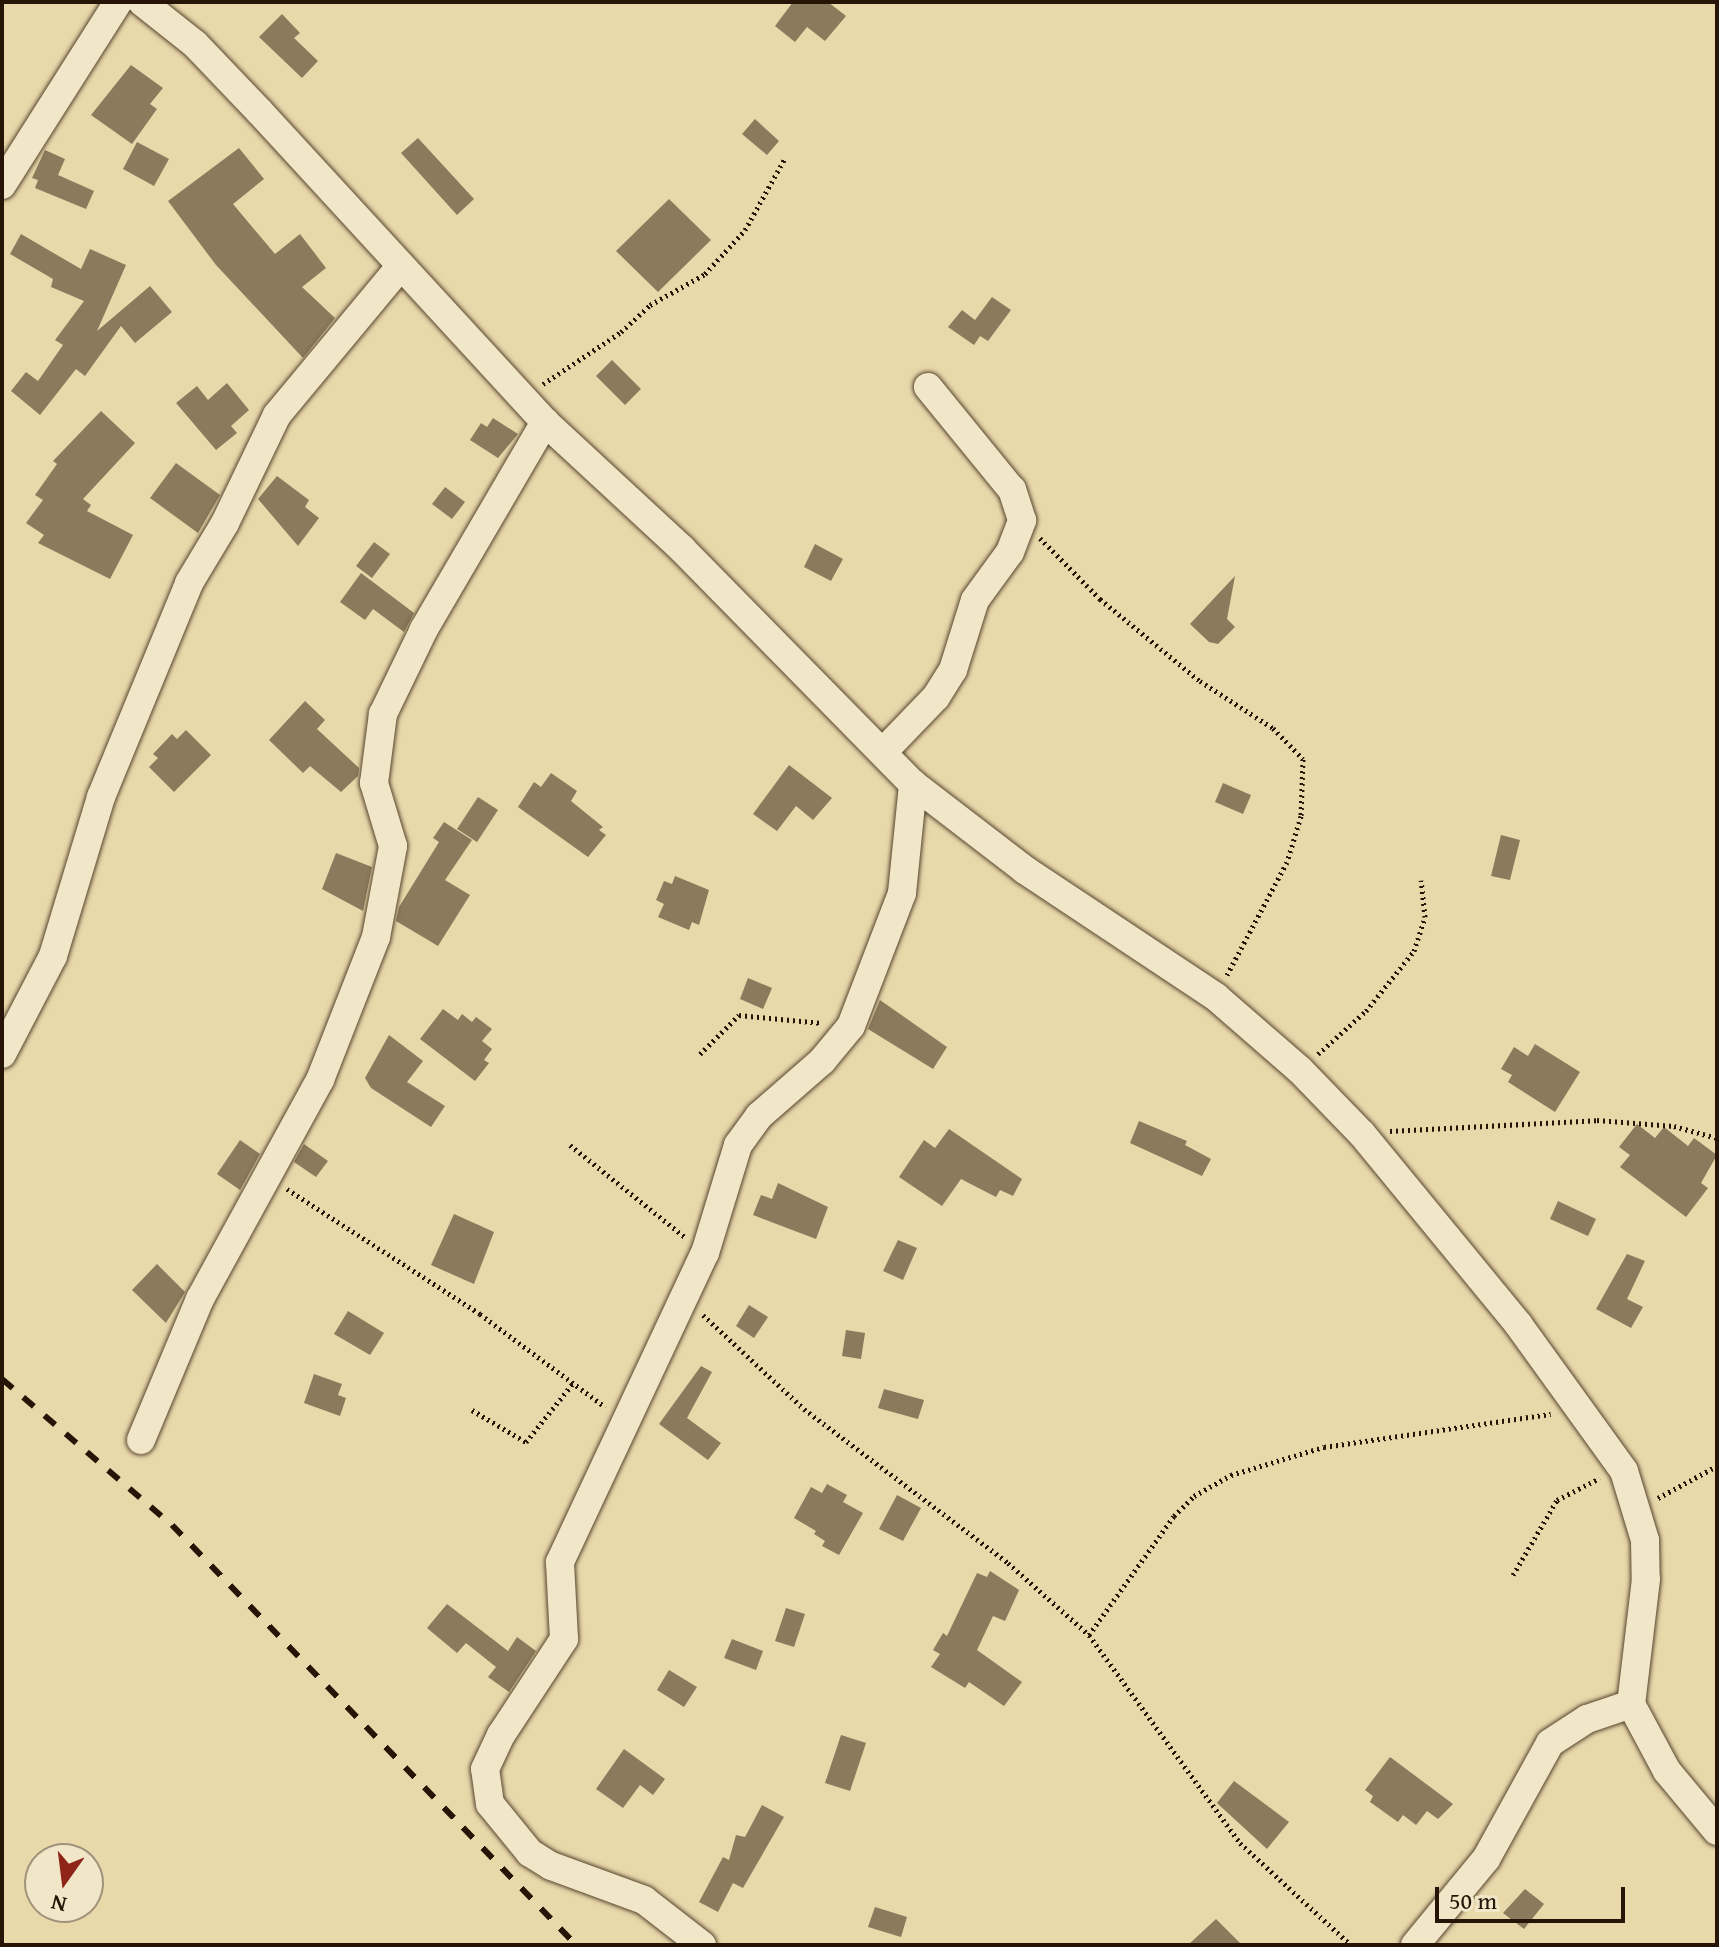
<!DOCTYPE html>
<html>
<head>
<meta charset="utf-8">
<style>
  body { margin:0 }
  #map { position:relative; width:1719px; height:1947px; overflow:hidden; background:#e9d8aa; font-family:"Gentium Book Plus",serif }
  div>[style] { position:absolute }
  .building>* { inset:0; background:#8b7a5c }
  .path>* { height:5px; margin-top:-2.5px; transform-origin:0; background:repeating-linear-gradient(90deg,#261407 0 2px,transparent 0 6px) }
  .roads { filter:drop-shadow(0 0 2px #574530) drop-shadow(0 0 2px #574530) }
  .minor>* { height:28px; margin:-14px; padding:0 14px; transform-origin:14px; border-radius:14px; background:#f1e6c8 }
  .rail>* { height:6px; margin-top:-3px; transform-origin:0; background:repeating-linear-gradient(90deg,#261407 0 14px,transparent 0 28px) }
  span { translate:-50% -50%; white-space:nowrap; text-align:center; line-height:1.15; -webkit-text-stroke:6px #f1e6c8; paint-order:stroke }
  .frame { position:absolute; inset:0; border:4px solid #261407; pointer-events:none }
  .north { position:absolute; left:24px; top:1843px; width:80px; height:80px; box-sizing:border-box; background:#f1e6c8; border:2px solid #a0927b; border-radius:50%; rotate:194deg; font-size:22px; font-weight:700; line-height:32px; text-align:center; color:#261407 }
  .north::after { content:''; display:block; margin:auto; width:28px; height:36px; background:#8f2418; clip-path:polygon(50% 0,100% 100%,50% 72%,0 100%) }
  .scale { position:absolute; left:1435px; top:1887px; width:190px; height:36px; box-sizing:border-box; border:4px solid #261407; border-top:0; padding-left:10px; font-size:24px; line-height:28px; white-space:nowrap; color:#261407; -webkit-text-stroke:6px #f1e6c8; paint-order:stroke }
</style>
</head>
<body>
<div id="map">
  <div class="building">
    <i style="clip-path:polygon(793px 2px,828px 2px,846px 16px,825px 41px,807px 27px,795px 42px,775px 26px)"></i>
    <i style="clip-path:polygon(282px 14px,300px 33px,294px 38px,318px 61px,302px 78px,259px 37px)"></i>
    <i style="clip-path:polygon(131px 65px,163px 88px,150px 104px,157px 109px,132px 144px,91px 115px)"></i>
    <i style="clip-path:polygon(755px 119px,779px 141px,767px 155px,742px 134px)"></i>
    <i style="clip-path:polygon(418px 138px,474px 199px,457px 215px,401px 153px)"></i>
    <i style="clip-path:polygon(137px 142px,169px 159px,154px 186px,123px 169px)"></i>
    <i style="clip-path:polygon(239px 148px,264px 179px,233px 204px,275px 254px,300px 234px,326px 268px,302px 287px,335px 318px,303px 358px,216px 265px,168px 201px)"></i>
    <i style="clip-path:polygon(45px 150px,65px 159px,58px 175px,94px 191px,86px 209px,35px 188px,38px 180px,32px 178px)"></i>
    <i style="clip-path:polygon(669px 199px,711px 240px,658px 292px,616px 251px)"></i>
    <i style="clip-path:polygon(21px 234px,81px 269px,90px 249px,126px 265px,97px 331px,150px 286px,172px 312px,135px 343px,121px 326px,85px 376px,76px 369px,40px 415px,11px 391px,26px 372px,38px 381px,63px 345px,55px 340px,84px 301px,51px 287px,53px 279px,10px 254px)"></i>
    <i style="clip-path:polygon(992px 297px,1011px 310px,988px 341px,980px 336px,974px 345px,948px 327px,962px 310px,975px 320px)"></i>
    <i style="clip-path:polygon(612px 360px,641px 389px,625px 405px,596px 376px)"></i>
    <i style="clip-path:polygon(227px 383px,249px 410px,231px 426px,237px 433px,216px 450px,176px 403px,197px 386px,208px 400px)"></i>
    <i style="clip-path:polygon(101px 411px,135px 443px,83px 499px,91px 505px,87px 511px,133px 535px,110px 579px,38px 543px,44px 535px,26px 523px,43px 500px,35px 495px,57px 464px,53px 461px)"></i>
    <i style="clip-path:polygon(493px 418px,518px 434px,498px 458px,470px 440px,481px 423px,487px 427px)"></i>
    <i style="clip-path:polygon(176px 463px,220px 495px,198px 533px,150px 498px)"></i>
    <i style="clip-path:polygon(277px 476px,309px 500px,305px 507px,319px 518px,298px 546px,258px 499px)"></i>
    <i style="clip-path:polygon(445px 487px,465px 502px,452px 519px,432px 504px)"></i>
    <i style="clip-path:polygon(374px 542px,390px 554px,372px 578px,356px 566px)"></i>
    <i style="clip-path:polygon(815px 544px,843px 559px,831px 581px,804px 567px)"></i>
    <i style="clip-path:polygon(361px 573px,414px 613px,404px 632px,373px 609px,365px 620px,340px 602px)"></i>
    <i style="clip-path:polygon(1235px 576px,1227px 619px,1235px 627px,1218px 644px,1209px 642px,1190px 624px)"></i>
    <i style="clip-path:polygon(305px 701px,325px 720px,317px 729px,359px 768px,358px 776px,341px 792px,310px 766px,303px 773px,269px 740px)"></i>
    <i style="clip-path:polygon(186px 730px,211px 755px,174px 792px,149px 767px,158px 758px,153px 754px,172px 734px,177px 739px)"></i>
    <i style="clip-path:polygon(789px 765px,832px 798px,813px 820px,796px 806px,777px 831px,753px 814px)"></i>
    <i style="clip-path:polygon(551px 773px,577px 791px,571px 801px,603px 827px,599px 830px,606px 835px,588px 857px,518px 807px,534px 782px,541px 787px)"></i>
    <i style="clip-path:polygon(1223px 783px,1251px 795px,1243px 814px,1215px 802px)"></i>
    <i style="clip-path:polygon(478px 797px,498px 810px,477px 842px,457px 829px)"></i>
    <i style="clip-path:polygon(444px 822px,472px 840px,445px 880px,470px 895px,438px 946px,396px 921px,399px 907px,439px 842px,433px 838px)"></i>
    <i style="clip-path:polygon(1501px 835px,1520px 840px,1510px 880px,1491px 876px)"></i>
    <i style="clip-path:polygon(336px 853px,372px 867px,363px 911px,322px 889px)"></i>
    <i style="clip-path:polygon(675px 876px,709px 890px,699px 925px,692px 922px,689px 930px,658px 917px,664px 904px,656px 900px,664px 881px,672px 884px)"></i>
    <i style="clip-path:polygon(748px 978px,772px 988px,763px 1009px,740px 999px)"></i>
    <i style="clip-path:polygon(880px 1000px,947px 1047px,933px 1069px,868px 1029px)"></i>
    <i style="clip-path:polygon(443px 1009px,458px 1020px,462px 1014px,472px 1022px,476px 1017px,492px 1029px,482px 1041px,492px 1049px,484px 1060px,489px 1063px,475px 1081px,420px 1039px)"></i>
    <i style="clip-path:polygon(389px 1035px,423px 1061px,407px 1082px,445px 1106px,431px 1127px,371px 1088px,365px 1078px)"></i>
    <i style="clip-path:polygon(1535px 1044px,1580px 1072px,1555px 1112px,1508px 1082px,1512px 1075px,1501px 1069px,1514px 1047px,1528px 1056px)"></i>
    <i style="clip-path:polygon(1139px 1121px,1187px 1141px,1185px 1145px,1211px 1159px,1202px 1176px,1130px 1143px)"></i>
    <i style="clip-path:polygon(1637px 1124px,1655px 1138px,1664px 1127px,1688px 1146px,1694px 1138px,1717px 1155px,1701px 1183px,1708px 1188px,1686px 1217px,1620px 1167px,1630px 1155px,1619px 1147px)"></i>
    <i style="clip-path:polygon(949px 1129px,1022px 1179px,1013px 1196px,1000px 1190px,996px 1197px,961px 1179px,942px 1206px,899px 1177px,924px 1140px,935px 1148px)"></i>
    <i style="clip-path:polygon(240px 1140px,260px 1154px,240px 1190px,217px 1174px)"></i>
    <i style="clip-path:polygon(304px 1144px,328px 1161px,316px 1177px,294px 1162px)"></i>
    <i style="clip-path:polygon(778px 1183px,828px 1207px,816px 1239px,753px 1215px,761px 1195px,772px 1199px)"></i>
    <i style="clip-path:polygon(1558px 1201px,1596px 1219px,1588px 1236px,1550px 1219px)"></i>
    <i style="clip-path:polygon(454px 1214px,494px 1232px,474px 1284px,431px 1265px)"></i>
    <i style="clip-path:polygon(898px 1240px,917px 1248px,903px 1280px,883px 1271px)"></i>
    <i style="clip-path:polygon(1627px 1254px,1645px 1261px,1627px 1299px,1643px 1307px,1631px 1328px,1596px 1309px)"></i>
    <i style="clip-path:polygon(157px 1264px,185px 1292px,166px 1323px,132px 1290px)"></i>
    <i style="clip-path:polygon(749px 1305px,768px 1317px,754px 1338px,736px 1326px)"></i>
    <i style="clip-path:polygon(348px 1311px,384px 1333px,370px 1355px,334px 1334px)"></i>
    <i style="clip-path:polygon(846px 1330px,865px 1333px,861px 1359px,842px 1356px)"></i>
    <i style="clip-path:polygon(701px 1366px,712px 1372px,687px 1418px,721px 1443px,708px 1460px,659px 1424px)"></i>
    <i style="clip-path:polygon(314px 1374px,342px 1384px,338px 1395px,346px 1398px,340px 1416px,304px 1403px)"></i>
    <i style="clip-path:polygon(884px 1389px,924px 1400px,918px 1419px,878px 1408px)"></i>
    <i style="clip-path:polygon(827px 1484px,847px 1495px,843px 1502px,863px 1513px,839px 1555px,822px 1546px,825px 1541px,814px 1534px,816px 1531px,794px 1518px,811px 1487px,822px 1493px)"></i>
    <i style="clip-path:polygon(897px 1495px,921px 1508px,903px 1541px,879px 1529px)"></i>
    <i style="clip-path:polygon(990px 1571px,1019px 1590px,1005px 1621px,993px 1616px,977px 1650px,1022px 1682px,1004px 1706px,969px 1682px,965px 1688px,931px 1667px,940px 1654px,933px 1650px,943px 1633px,947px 1636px,977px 1573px,987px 1577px)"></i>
    <i style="clip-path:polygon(447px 1604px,508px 1651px,517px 1637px,536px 1651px,509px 1692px,488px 1677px,496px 1667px,466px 1643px,457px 1653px,427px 1628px)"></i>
    <i style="clip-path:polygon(786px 1608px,805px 1614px,794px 1647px,775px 1641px)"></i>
    <i style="clip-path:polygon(732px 1639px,763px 1651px,756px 1670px,724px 1658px)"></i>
    <i style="clip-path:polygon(669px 1670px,697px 1687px,684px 1707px,657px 1690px)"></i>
    <i style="clip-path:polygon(841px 1735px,866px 1743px,850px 1791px,825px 1783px)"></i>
    <i style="clip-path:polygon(624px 1749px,665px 1779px,653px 1795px,640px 1785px,623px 1808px,596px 1789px)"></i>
    <i style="clip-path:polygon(1390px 1757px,1453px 1804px,1438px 1819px,1427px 1811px,1416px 1825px,1403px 1815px,1398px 1822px,1370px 1802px,1373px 1796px,1365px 1790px)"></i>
    <i style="clip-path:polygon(1234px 1781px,1289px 1822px,1267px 1849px,1217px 1803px)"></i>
    <i style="clip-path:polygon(762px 1805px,784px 1817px,743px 1888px,733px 1883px,718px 1912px,699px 1902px,723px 1857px,729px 1860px,736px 1835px,745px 1837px)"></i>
    <i style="clip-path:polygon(1525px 1889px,1544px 1904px,1524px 1929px,1503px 1913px)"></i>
    <i style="clip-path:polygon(875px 1907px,907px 1917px,901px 1937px,868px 1927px)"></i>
    <i style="clip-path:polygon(1216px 1919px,1242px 1945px,1188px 1945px)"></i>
  </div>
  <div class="path">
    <i style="left:543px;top:384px;width:94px;rotate:-33.7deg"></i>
    <i style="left:621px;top:332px;width:40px;rotate:-43deg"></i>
    <i style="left:650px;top:305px;width:63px;rotate:-29.4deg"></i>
    <i style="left:705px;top:274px;width:59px;rotate:-47.7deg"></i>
    <i style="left:745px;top:230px;width:82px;rotate:-60.9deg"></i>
    <i style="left:1040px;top:538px;width:86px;rotate:45.5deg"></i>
    <i style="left:1100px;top:599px;width:129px;rotate:39.4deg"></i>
    <i style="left:1200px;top:681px;width:87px;rotate:32.8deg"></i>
    <i style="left:1273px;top:728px;width:43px;rotate:45.9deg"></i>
    <i style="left:1303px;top:759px;width:57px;rotate:92deg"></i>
    <i style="left:1301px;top:816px;width:48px;rotate:106.9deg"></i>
    <i style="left:1287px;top:862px;width:128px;rotate:118deg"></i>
    <i style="left:700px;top:1054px;width:55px;rotate:-45deg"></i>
    <i style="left:739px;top:1015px;width:83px;rotate:5.5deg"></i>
    <i style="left:1318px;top:1054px;width:64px;rotate:-41.9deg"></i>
    <i style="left:1366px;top:1011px;width:77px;rotate:-51.3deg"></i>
    <i style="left:1414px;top:951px;width:36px;rotate:-72deg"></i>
    <i style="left:1425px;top:917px;width:37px;rotate:-96deg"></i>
    <i style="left:1390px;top:1131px;width:207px;rotate:-3deg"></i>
    <i style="left:1597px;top:1120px;width:77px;rotate:4.5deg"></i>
    <i style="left:1674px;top:1126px;width:45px;rotate:15.6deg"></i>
    <i style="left:570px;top:1145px;width:149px;rotate:38.7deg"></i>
    <i style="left:287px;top:1189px;width:230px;rotate:32.9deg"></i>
    <i style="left:480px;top:1314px;width:156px;rotate:36.6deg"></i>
    <i style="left:703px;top:1315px;width:138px;rotate:42.9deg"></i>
    <i style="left:804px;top:1409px;width:256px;rotate:37deg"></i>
    <i style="left:1008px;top:1563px;width:108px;rotate:41.6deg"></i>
    <i style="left:1089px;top:1635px;width:257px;rotate:54deg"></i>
    <i style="left:1240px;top:1843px;width:151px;rotate:42.6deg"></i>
    <i style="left:472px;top:1410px;width:63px;rotate:30.7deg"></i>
    <i style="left:526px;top:1442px;width:77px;rotate:-51.3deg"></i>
    <i style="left:1658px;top:1498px;width:67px;rotate:-28.5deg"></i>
    <i style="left:1513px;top:1575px;width:87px;rotate:-59.6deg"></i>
    <i style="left:1557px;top:1500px;width:48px;rotate:-27.1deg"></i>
    <i style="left:1089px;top:1635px;width:146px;rotate:-54.5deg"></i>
    <i style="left:1174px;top:1516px;width:28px;rotate:-45deg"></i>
    <i style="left:1194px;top:1496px;width:43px;rotate:-29.6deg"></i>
    <i style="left:1231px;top:1475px;width:97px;rotate:-16.8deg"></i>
    <i style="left:1324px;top:1447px;width:229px;rotate:-8.3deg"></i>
  </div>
  <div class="roads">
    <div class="minor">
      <i style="left:142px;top:2px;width:68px;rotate:38.4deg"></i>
      <i style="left:195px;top:44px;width:94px;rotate:46.3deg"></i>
      <i style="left:260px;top:112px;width:421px;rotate:47.4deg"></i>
      <i style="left:545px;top:422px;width:187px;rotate:42.8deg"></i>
      <i style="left:682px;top:549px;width:330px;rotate:45.5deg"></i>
      <i style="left:913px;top:784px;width:141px;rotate:37.5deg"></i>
      <i style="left:1025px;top:870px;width:229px;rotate:33.6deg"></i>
      <i style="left:1216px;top:997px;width:111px;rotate:41deg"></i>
      <i style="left:1300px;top:1070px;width:89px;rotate:45.9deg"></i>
      <i style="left:1362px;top:1134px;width:246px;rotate:50.6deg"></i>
      <i style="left:1518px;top:1324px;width:181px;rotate:54.2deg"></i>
      <i style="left:1624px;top:1471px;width:72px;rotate:73.1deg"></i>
      <i style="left:1645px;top:1540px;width:39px;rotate:89deg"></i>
      <i style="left:1646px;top:1579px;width:126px;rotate:96.8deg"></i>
      <i style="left:1631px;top:1704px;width:76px;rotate:61.8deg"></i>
      <i style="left:1667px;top:1771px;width:78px;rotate:50.2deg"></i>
      <i style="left:2px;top:185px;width:217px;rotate:-57.6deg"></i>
      <i style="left:883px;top:752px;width:76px;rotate:-46.1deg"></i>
      <i style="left:936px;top:697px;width:32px;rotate:-58deg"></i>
      <i style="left:953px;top:670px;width:73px;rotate:-72.6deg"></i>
      <i style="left:975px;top:600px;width:59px;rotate:-53.9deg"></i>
      <i style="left:1010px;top:552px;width:34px;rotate:-69deg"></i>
      <i style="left:1022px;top:520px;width:32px;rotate:-108deg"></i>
      <i style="left:1012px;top:490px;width:133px;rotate:-129.2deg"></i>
      <i style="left:2px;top:1054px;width:110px;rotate:-62.5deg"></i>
      <i style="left:53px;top:956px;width:166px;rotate:-73.2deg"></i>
      <i style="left:101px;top:797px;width:231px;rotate:-67.6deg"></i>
      <i style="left:189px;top:583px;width:70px;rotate:-59deg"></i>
      <i style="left:225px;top:523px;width:120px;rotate:-64.3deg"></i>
      <i style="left:277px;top:415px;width:191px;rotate:-50.3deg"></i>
      <i style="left:141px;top:1440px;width:153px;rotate:-67.3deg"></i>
      <i style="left:200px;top:1299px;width:250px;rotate:-61.3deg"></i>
      <i style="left:320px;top:1080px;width:154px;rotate:-68.6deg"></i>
      <i style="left:376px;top:937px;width:93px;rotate:-79.4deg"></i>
      <i style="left:393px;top:846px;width:66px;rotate:-106.8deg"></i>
      <i style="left:374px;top:783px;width:70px;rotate:-82.6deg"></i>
      <i style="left:383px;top:714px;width:94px;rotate:-64.2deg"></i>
      <i style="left:424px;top:629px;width:240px;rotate:-59.7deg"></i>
      <i style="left:702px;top:1945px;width:73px;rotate:-142.2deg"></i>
      <i style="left:644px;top:1900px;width:99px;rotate:-159.9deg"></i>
      <i style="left:551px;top:1866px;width:25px;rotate:-148deg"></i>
      <i style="left:530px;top:1853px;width:63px;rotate:-129.2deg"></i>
      <i style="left:490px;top:1804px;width:35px;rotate:-98deg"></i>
      <i style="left:485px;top:1769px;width:38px;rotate:-65deg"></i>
      <i style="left:501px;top:1735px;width:115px;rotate:-56.7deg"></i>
      <i style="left:564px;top:1639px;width:77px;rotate:-93deg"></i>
      <i style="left:560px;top:1562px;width:341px;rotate:-64.9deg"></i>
      <i style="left:705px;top:1253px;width:113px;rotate:-73deg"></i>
      <i style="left:738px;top:1145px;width:36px;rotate:-54deg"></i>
      <i style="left:759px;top:1116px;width:84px;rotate:-41.1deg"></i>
      <i style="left:822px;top:1061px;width:45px;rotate:-50.4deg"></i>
      <i style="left:851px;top:1026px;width:142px;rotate:-69deg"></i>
      <i style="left:902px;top:893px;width:110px;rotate:-84.2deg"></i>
      <i style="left:1415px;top:1945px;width:112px;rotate:-50.5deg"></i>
      <i style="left:1486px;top:1859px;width:132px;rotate:-61.1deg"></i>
      <i style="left:1550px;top:1743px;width:44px;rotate:-33deg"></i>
      <i style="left:1587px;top:1719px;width:46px;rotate:-18.8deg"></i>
    </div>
  </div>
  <div class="rail">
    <i style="left:2px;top:1379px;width:224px;rotate:40.7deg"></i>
    <i style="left:172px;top:1525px;width:583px;rotate:46.11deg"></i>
  </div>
  <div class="frame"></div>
  <div class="north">N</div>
  <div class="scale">50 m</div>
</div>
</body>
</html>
